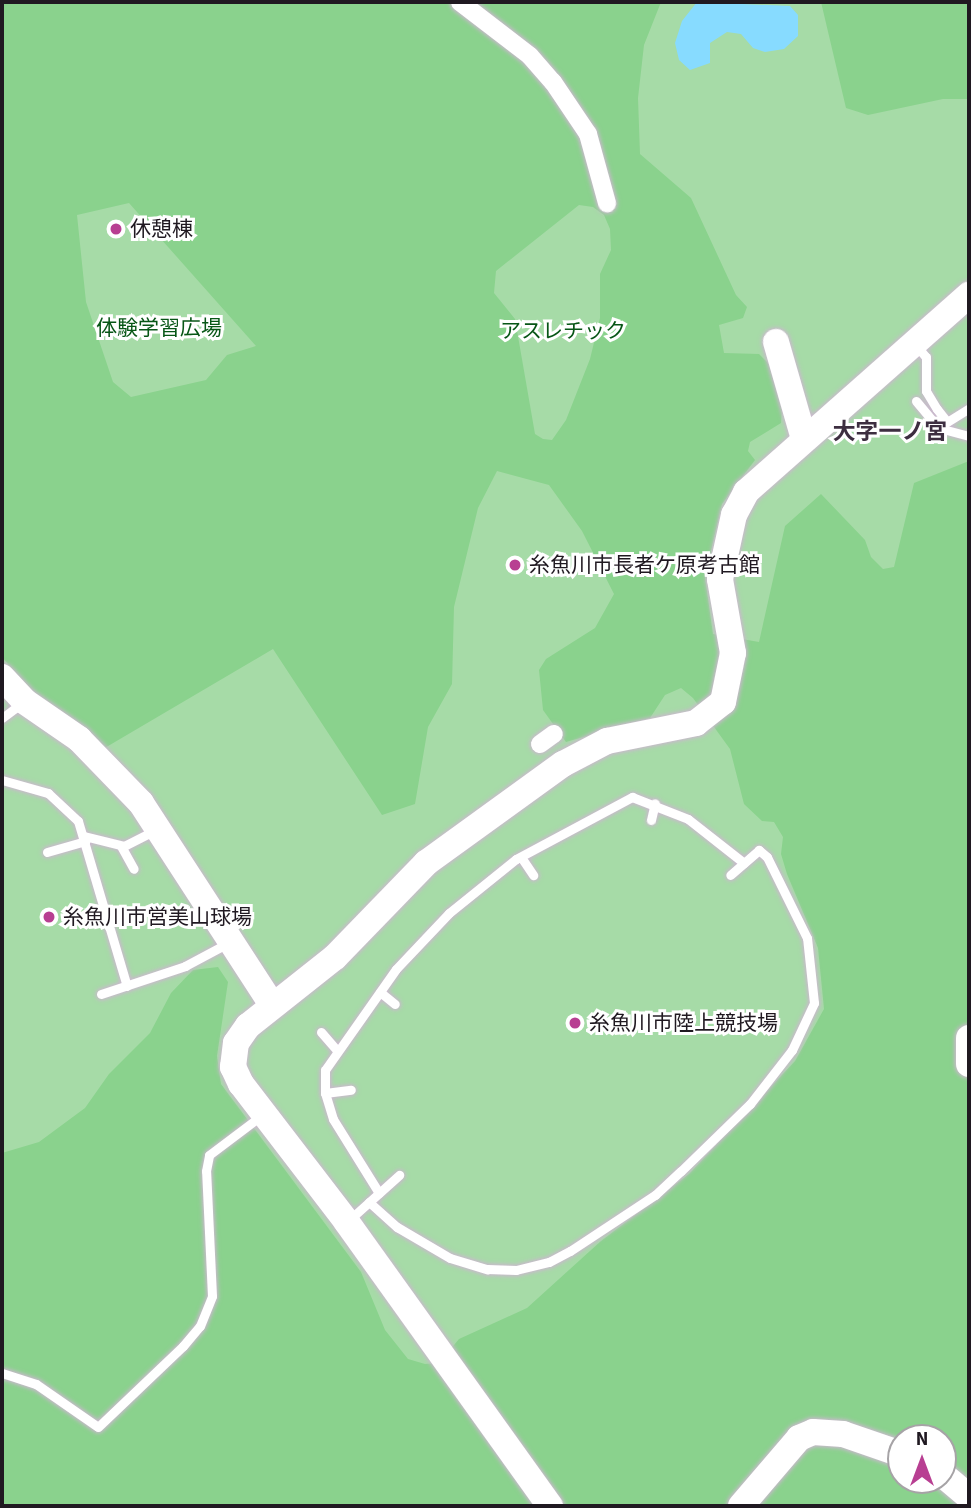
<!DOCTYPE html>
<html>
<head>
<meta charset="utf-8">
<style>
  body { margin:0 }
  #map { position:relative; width:971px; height:1508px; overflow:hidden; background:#fcf1ff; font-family:"Source Sans 3","Noto Sans JP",sans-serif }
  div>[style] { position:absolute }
  .green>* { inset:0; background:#a6dba7 }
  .forest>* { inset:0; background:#8ad28d }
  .water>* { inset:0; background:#87dbff }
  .roads { filter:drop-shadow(0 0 2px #cbb8ce) drop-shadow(0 0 2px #cbb8ce) }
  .lane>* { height:9px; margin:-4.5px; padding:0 4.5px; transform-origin:4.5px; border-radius:4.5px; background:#fff }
  .street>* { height:18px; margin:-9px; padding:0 9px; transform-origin:9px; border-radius:9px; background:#fff }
  .secondary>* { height:26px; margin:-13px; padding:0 13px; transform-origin:13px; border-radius:13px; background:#fff }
  .dots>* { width:19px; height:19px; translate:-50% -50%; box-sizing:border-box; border:4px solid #fff; border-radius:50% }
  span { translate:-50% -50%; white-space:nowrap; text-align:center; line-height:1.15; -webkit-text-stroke:6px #fff; paint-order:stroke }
  .poi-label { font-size:21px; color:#201921 }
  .left { translate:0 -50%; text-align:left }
  .park-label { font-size:21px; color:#075616 }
  .neighbourhood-label { font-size:23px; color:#3d2e40; font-weight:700 }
  .frame { position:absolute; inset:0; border:4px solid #201921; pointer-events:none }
  .north { position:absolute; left:887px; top:1424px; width:70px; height:70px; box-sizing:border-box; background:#fff; border:2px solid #a6a3a6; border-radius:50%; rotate:0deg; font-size:19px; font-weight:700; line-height:28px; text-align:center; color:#201921 }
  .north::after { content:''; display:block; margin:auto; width:24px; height:32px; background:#b83f92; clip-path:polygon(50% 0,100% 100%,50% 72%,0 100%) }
</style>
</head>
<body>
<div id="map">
  <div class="green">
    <i style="clip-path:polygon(2px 2px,969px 2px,969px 984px,952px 1122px,890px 1506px,2px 1506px)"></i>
  </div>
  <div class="forest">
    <i style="clip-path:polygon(evenodd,2px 2px,661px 2px,644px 45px,638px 98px,640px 154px,691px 198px,736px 295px,747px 307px,743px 318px,719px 325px,724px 353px,759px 354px,769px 364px,782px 410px,781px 423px,750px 442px,748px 451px,755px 460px,722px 504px,705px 577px,713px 634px,759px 642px,785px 526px,821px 494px,865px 540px,871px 557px,883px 569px,894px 567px,914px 483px,969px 461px,969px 1506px,2px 1506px,2px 1153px,39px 1142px,85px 1108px,109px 1074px,150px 1033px,171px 993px,193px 970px,218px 967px,228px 982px,217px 1056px,221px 1084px,361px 1272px,385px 1330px,408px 1359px,425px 1364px,439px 1363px,459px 1339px,527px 1308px,601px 1241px,689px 1174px,795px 1061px,824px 1009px,818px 948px,787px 874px,781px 854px,783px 837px,774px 822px,762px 821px,744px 804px,730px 749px,693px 698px,681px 688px,665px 695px,650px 718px,566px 742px,543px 710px,539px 670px,546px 659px,595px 628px,614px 594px,582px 531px,549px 485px,497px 471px,478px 508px,454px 607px,452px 684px,428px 727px,415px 804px,382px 815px,273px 649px,103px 749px,31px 691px,2px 657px,2px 2px,129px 203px,256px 346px,227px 355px,206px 380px,131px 397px,113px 382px,86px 302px,77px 215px,129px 203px,2px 2px,579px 205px,593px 207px,604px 215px,610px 229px,611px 250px,600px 274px,600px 318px,590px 359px,566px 420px,552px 440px,543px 439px,535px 434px,515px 319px,494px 293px,496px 271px,579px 205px,2px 2px,901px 1438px,943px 1438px,943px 1480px,901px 1480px,901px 1438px)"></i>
    <i style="clip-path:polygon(821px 2px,969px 2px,969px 99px,943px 99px,868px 115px,846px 108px)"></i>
  </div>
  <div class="water">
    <i style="clip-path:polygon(697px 2px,790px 6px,798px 15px,798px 36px,784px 49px,765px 52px,753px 48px,741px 34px,727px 32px,710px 43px,710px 63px,690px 70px,679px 60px,675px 43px,682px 21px)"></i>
  </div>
  <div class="roads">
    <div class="lane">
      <i style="left:915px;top:344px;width:17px;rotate:50deg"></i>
      <i style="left:926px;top:357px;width:34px;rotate:90deg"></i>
      <i style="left:926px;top:391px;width:21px;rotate:59deg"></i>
      <i style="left:937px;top:409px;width:16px;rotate:52deg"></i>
      <i style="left:947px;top:422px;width:26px;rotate:-32deg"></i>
      <i style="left:916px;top:401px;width:35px;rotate:50deg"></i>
      <i style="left:939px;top:428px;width:31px;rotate:15deg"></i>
      <i style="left:2px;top:718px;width:26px;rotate:-37deg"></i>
      <i style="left:2px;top:780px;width:48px;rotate:15.8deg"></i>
      <i style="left:48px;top:793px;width:41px;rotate:43deg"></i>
      <i style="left:78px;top:821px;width:172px;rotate:73.5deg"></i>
      <i style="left:651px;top:820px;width:17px;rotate:-77deg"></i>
      <i style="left:84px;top:836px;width:41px;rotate:14deg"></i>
      <i style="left:124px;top:846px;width:37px;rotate:-27deg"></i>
      <i style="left:121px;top:846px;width:26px;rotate:61deg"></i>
      <i style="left:47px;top:852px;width:40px;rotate:-16deg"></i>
      <i style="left:521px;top:857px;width:22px;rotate:56deg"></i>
      <i style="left:380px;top:992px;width:19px;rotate:39deg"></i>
      <i style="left:101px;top:994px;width:89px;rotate:-18.4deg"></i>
      <i style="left:185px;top:966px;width:51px;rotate:-28.1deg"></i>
      <i style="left:321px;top:1032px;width:23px;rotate:49deg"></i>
      <i style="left:325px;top:1093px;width:26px;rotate:-7deg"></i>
      <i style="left:379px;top:1193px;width:87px;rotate:-121.9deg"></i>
      <i style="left:333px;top:1119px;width:27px;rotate:-107deg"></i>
      <i style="left:325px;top:1093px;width:23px;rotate:-90deg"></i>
      <i style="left:325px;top:1070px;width:123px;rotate:-54.9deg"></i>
      <i style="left:396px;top:969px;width:77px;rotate:-46.6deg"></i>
      <i style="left:449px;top:913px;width:86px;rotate:-38.9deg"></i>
      <i style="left:516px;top:859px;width:132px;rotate:-28.1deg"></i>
      <i style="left:632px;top:797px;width:60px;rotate:21.4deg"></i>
      <i style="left:688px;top:819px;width:71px;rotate:38.2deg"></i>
      <i style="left:369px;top:1202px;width:38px;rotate:42deg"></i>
      <i style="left:397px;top:1227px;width:61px;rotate:30.3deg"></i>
      <i style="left:450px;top:1258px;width:39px;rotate:17deg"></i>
      <i style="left:487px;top:1269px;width:29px;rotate:2deg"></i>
      <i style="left:516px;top:1270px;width:34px;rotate:-14deg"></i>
      <i style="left:549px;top:1262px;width:24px;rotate:-28deg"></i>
      <i style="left:570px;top:1251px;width:102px;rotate:-33.4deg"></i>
      <i style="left:655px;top:1195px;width:35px;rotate:-43deg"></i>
      <i style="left:681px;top:1171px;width:96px;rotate:-44.2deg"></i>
      <i style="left:750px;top:1104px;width:68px;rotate:-52.1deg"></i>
      <i style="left:792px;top:1050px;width:52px;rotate:-64.9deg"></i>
      <i style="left:814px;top:1003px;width:65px;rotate:-96.1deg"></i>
      <i style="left:807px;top:938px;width:90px;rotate:-116.3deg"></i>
      <i style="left:767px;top:857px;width:11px;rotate:-139deg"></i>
      <i style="left:759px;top:850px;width:38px;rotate:139deg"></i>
      <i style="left:348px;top:1221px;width:69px;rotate:-42deg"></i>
      <i style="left:2px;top:1373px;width:36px;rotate:18deg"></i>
      <i style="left:36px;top:1384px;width:75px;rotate:34.7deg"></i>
      <i style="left:98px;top:1427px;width:117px;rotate:-43.6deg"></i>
      <i style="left:183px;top:1346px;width:26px;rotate:-50deg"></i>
      <i style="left:200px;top:1326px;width:32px;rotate:-68deg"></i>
      <i style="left:212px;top:1296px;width:125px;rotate:-92.7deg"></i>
      <i style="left:206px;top:1171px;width:16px;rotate:-79deg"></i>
      <i style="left:209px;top:1155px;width:66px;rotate:-37deg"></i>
    </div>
    <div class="street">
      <i style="left:460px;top:2px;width:88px;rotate:37.6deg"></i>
      <i style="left:530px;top:56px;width:35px;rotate:49deg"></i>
      <i style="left:553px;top:82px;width:63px;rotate:56.1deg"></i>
      <i style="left:588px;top:134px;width:72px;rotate:74.6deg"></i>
      <i style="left:540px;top:744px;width:17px;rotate:-36deg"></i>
    </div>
    <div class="secondary">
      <i style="left:776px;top:342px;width:101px;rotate:73.9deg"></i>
      <i style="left:2px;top:677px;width:33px;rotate:47deg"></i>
      <i style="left:24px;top:701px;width:67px;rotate:34.6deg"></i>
      <i style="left:79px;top:739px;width:89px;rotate:45.9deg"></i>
      <i style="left:141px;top:803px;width:241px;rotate:57deg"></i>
      <i style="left:969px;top:1038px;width:26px;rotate:90deg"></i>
      <i style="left:943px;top:1475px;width:34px;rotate:40deg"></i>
      <i style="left:550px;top:1506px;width:349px;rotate:-125.6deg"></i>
      <i style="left:347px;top:1222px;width:174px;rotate:-127.5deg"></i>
      <i style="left:241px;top:1084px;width:19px;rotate:-115deg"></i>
      <i style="left:233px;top:1067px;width:24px;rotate:-83deg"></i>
      <i style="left:236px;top:1043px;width:21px;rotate:-55deg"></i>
      <i style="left:248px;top:1026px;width:111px;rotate:-38.4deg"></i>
      <i style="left:335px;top:957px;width:131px;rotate:-45.9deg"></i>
      <i style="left:426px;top:863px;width:169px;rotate:-35.9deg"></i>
      <i style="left:563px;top:764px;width:50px;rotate:-27.6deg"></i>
      <i style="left:607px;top:741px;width:91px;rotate:-11.4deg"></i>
      <i style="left:696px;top:723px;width:34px;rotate:-38deg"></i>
      <i style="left:723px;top:702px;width:50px;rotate:-78.5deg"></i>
      <i style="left:733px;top:653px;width:75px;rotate:-100deg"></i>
      <i style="left:720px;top:579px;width:66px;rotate:-77.7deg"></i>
      <i style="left:734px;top:515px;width:26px;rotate:-62deg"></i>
      <i style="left:746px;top:492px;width:298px;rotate:-41.5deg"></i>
      <i style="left:741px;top:1506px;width:89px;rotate:-49.5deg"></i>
      <i style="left:799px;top:1438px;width:15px;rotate:-23deg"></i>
      <i style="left:813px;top:1432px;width:30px;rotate:4deg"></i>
      <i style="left:843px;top:1434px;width:61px;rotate:19deg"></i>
    </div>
  </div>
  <div class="dots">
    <i style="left:116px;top:229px;background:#b83f92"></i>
    <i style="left:515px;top:565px;background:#b83f92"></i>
    <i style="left:49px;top:917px;background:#b83f92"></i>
    <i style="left:575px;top:1023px;background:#b83f92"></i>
  </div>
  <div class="poi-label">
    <span class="left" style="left:130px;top:229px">休憩棟</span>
    <span class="left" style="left:529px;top:565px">糸魚川市長者ケ原考古館</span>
    <span class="left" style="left:63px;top:917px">糸魚川市営美山球場</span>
    <span class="left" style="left:589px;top:1023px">糸魚川市陸上競技場</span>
  </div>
  <div class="park-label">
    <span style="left:159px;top:328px">体験学習広場</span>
    <span style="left:563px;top:331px">アスレチック</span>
  </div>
  <div class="neighbourhood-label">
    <span style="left:890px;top:432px">大字一ノ宮</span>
  </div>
  <div class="frame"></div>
  <div class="north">N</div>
</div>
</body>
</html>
